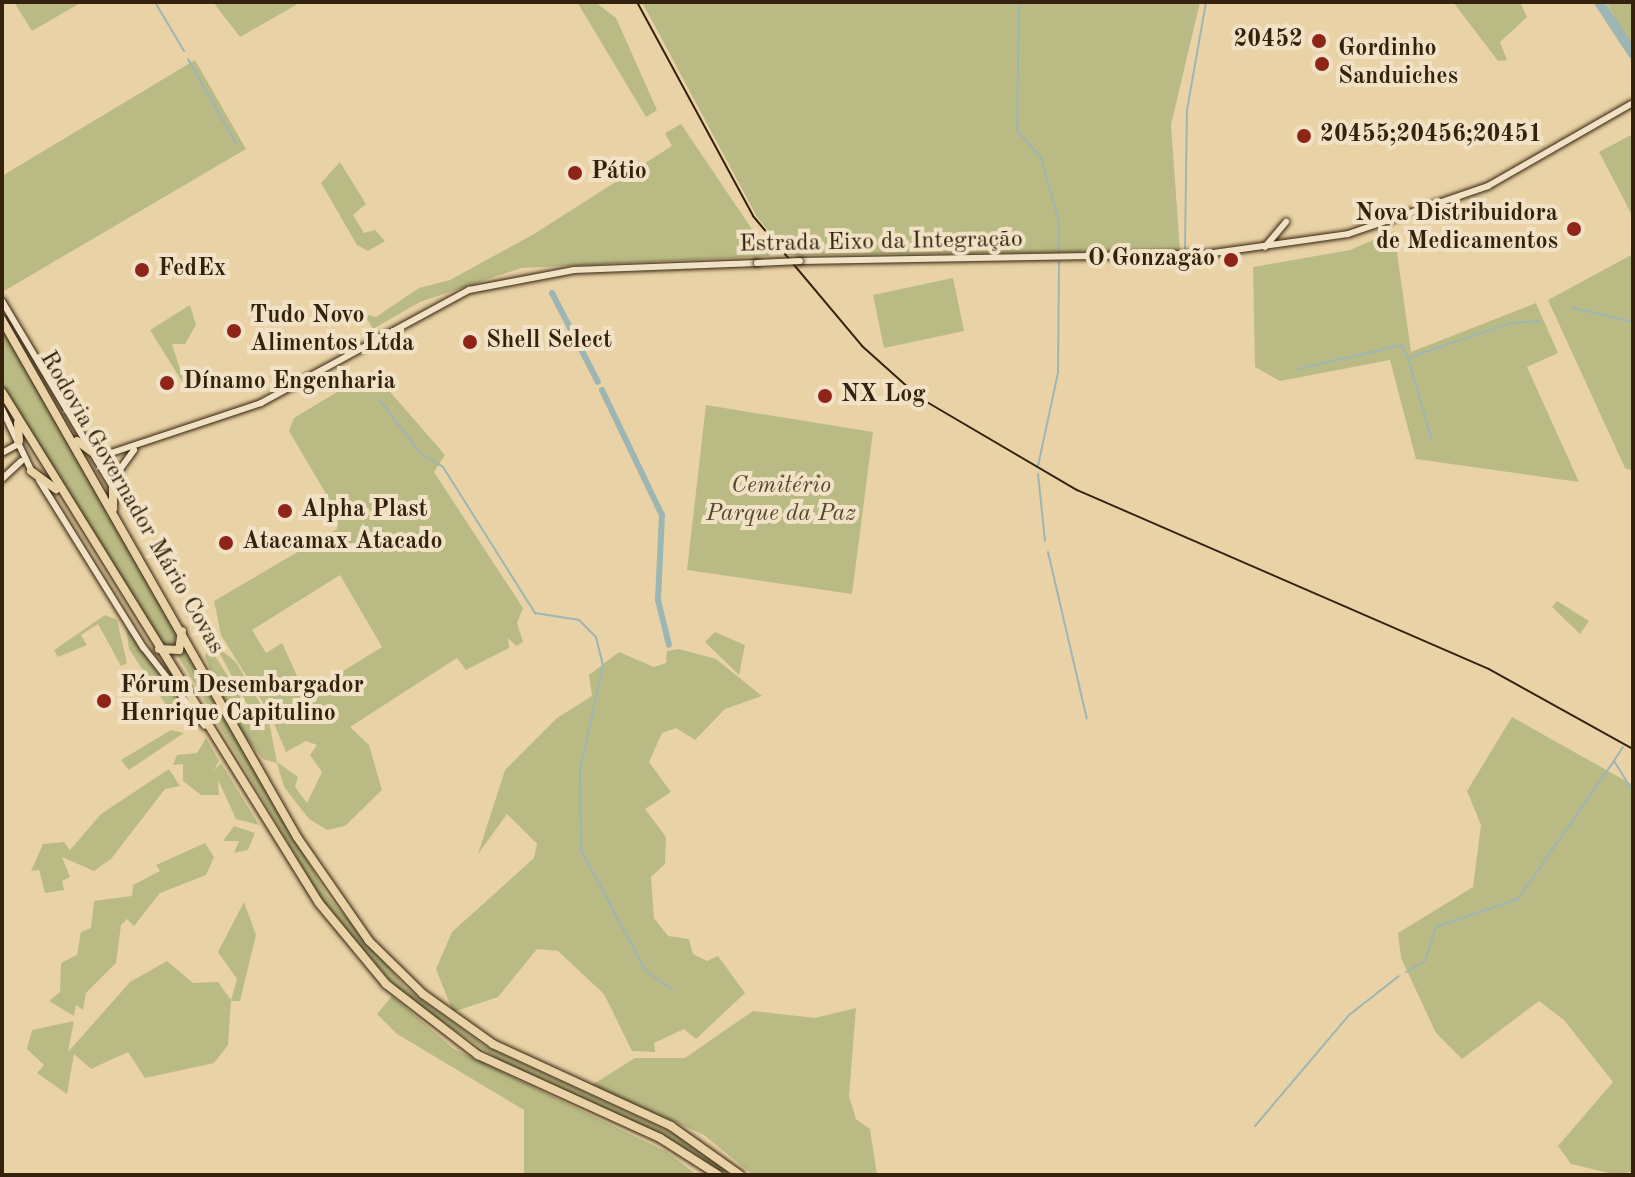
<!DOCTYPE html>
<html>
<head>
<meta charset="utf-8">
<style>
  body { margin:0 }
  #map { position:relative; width:1635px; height:1177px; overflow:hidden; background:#e9d3a6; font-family:"Old Standard TT",serif }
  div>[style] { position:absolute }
  .green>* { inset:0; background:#babb84 }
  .stream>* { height:2px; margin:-1px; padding:0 1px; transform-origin:1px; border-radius:1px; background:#9db5b3 }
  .canal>* { height:6px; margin:-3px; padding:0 3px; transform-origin:3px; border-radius:3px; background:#9db5b3 }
  .river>* { height:10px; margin:-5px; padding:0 5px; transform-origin:5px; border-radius:5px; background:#9db5b3 }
  .roads { filter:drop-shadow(0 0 2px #34220e) drop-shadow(0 0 2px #34220e) }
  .secondary>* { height:6px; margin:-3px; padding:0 3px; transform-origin:3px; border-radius:3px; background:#f1e2c5 }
  .highway>* { height:8px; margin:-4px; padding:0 4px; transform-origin:4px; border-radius:4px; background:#e9d3a6 }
  .tram>* { height:2px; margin:-1px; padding:0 1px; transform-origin:1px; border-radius:1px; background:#34220e }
  .bridges { filter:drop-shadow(0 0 2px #34220e) drop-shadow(0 0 2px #34220e) }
  .secondary-bridge>* { height:6px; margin:-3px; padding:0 3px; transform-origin:3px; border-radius:3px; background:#f1e2c5 }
  .dots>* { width:22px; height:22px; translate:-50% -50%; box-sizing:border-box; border:4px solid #f1e2c5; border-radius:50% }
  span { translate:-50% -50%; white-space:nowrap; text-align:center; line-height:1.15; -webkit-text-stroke:8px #f1e2c5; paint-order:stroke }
  .poi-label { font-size:24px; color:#34220e; font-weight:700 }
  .right { translate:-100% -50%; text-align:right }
  .left { translate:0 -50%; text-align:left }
  .street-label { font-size:24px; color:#34220e }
  .park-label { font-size:24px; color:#56482c; font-style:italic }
  .frame { position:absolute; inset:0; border:4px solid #34220e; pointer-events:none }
</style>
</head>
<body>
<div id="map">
  <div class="green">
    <i style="clip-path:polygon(14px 2px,82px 2px,32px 31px)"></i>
    <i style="clip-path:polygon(213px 2px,301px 2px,240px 37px)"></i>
    <i style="clip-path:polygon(577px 2px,595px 2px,616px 18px,657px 110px,646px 117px)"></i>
    <i style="clip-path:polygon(642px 2px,1200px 2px,1171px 125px,1180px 251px,787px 255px,757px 217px)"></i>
    <i style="clip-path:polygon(1453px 2px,1520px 2px,1527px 17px,1500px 42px,1507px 60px,1498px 61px)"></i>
    <i style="clip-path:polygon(1606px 2px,1633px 2px,1633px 45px,1627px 39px)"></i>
    <i style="clip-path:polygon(195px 60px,246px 149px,4px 291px,2px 176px)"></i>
    <i style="clip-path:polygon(681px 124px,770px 256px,521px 268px,420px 302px,373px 329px,364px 314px,376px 317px,419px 288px,450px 280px,534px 234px,672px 146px,665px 133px)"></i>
    <i style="clip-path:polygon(1633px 134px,1633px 217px,1599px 152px)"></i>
    <i style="clip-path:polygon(340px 162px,366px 204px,353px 215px,364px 233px,375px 230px,385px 241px,368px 251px,357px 245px,321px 183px)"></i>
    <i style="clip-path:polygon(1394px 231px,1411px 352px,1536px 303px,1558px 353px,1527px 367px,1579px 482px,1416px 459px,1390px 360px,1280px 381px,1255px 367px,1253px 267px,1350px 250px)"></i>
    <i style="clip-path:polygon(1633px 254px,1633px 471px,1625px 468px,1548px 300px)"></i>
    <i style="clip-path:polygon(953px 278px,964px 331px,884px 348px,873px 295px)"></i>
    <i style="clip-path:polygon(190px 305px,196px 325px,185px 344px,172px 344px,181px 372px,194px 378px,186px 388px,150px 330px)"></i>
    <i style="clip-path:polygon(2px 329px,178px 626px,173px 646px,163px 647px,2px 385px)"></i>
    <i style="clip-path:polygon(evenodd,372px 371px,445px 455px,434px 472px,523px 608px,517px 623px,523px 642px,516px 646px,508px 638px,509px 648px,466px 670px,457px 658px,350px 727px,369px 745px,382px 790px,345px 826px,327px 830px,309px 819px,284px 787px,277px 763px,263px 759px,231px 719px,205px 657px,208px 644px,266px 739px,215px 645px,236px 662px,268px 717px,277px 762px,298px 777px,295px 787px,307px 803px,322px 772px,310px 755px,317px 745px,306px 741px,286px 752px,270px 714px,221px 635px,214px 601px,337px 529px,336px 511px,289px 431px,294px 418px,372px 371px,340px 575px,382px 647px,311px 691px,317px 701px,310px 704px,282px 643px,266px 653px,252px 630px,340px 575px)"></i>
    <i style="clip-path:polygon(706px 405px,873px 432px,852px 594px,687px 570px)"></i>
    <i style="clip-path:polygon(1557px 601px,1589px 621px,1580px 634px,1552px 607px)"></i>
    <i style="clip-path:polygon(105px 615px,117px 620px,127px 663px,121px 666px,98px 624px,81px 635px,87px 645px,58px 657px,54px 650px)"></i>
    <i style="clip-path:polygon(126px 627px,178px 701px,168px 708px,129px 649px)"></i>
    <i style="clip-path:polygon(715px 632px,745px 645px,739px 675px,705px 642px)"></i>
    <i style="clip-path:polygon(679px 649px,716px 659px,762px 696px,725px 709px,695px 740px,676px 728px,662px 733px,649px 762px,671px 792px,645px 809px,666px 837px,665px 864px,651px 877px,654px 918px,668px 936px,689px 939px,693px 954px,707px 961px,718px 956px,745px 993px,696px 1039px,684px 1029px,654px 1043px,655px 1052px,632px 1051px,604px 994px,558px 951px,537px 949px,498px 997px,453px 1012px,436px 969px,452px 932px,534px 858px,537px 844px,507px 814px,478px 854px,505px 770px,557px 718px,592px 696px,589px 675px,619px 652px,654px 667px,666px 663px,667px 651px)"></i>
    <i style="clip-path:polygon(187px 650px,327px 895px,406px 988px,485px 1046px,686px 1139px,736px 1175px,722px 1175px,689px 1151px,511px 1068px,403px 995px,327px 908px,178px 656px)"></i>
    <i style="clip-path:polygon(1512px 717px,1633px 785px,1633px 1171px,1618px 1175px,1571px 1164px,1558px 1146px,1613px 1082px,1564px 1020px,1539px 1001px,1462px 1059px,1436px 1033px,1401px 958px,1398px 933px,1473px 887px,1481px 825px,1467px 791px)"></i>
    <i style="clip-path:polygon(171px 730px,184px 733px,129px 770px,121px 760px)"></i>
    <i style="clip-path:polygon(206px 738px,219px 761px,214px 770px,221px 763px,259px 825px,236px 819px,218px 780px,219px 795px,201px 795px,183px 781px,183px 764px,173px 765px,177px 755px,197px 753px)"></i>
    <i style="clip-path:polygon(169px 769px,180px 786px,165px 789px,111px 859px,94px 871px,62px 857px,70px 877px,62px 881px,64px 890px,45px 893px,39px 870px,31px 871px,43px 844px,64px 842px,70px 850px,101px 814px)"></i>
    <i style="clip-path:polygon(234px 826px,255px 833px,248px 850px,234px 853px,239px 841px,223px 841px)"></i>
    <i style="clip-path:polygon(205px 843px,214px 857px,206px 875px,160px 893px,134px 926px,127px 919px,121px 925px,116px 963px,86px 993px,83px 1010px,76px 1005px,74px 1016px,49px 1001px,60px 992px,61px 963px,77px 955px,81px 932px,91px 928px,94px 901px,132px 896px,133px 885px,160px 871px,156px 865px)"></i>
    <i style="clip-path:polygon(244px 902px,256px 935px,240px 1001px,231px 1001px,228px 1045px,214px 1063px,145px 1078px,128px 1052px,91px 1069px,74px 1054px,67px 1094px,37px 1073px,44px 1065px,27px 1049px,32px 1030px,74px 1021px,68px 1052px,130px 982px,167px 961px,193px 983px,218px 982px,231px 1000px,237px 979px,218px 952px)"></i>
    <i style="clip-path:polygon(392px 996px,454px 1049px,667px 1152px,697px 1175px,524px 1175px,524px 1110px,397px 1034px,377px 1014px)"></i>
    <i style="clip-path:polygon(856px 1008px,849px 1096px,856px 1119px,870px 1129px,877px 1175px,753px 1175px,704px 1135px,592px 1085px,635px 1058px,685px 1058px,753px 1011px,815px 1018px)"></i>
  </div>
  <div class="stream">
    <i style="left:155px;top:2px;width:57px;rotate:59.4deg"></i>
    <i style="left:1019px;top:2px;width:128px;rotate:90.9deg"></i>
    <i style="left:1017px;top:130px;width:37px;rotate:49deg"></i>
    <i style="left:1041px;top:158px;width:66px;rotate:74.3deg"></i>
    <i style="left:1059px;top:222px;width:30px;rotate:90deg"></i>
    <i style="left:188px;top:59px;width:97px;rotate:60.3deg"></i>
    <i style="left:1185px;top:248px;width:138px;rotate:-89.2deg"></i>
    <i style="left:1187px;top:110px;width:110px;rotate:-80deg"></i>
    <i style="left:1573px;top:308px;width:62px;rotate:13.1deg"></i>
    <i style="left:1408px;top:358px;width:86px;rotate:73.9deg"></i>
    <i style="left:1298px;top:369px;width:107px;rotate:-13deg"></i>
    <i style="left:1402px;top:345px;width:14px;rotate:65deg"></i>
    <i style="left:1408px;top:358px;width:109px;rotate:-18.8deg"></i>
    <i style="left:1511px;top:323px;width:29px;rotate:-4deg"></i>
    <i style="left:379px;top:399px;width:68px;rotate:52.8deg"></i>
    <i style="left:420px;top:453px;width:27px;rotate:31deg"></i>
    <i style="left:443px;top:467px;width:173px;rotate:57.8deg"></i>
    <i style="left:535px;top:613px;width:45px;rotate:9deg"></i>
    <i style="left:579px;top:620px;width:24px;rotate:45deg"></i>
    <i style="left:596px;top:637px;width:29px;rotate:76deg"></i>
    <i style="left:603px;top:665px;width:107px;rotate:102.4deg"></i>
    <i style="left:580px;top:770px;width:80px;rotate:89.3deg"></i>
    <i style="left:581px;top:850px;width:136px;rotate:61.9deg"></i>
    <i style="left:645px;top:970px;width:34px;rotate:36deg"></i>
    <i style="left:1038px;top:466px;width:95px;rotate:-77.9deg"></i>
    <i style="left:1058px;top:373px;width:111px;rotate:-89.5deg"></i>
    <i style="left:1038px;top:474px;width:67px;rotate:84deg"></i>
    <i style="left:1048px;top:552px;width:171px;rotate:76.9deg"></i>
    <i style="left:1623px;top:747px;width:17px;rotate:123deg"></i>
    <i style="left:1614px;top:761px;width:36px;rotate:58deg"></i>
    <i style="left:1406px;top:972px;width:22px;rotate:-30deg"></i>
    <i style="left:1425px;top:961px;width:36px;rotate:-72deg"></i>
    <i style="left:1436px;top:927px;width:87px;rotate:-18.9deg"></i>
    <i style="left:1518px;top:899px;width:168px;rotate:-55.2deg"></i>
    <i style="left:1255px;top:1126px;width:145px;rotate:-49.7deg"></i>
    <i style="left:1349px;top:1015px;width:63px;rotate:-38deg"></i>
  </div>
  <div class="canal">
    <i style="left:552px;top:293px;width:100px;rotate:62.7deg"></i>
    <i style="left:602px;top:390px;width:139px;rotate:64.4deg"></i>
    <i style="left:662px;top:515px;width:85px;rotate:92.7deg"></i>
    <i style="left:658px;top:600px;width:46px;rotate:76.3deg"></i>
  </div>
  <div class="river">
    <i style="left:1599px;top:2px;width:62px;rotate:56.8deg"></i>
  </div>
  <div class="roads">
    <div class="secondary">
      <i style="left:1265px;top:247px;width:33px;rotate:-50deg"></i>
      <i style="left:800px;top:261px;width:406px;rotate:-1deg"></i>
      <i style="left:1206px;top:254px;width:143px;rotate:-8deg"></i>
      <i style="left:1348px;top:234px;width:148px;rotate:-18.9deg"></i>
      <i style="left:1488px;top:186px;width:167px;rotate:-29.8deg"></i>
      <i style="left:2px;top:301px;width:217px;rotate:59.2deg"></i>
      <i style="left:2px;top:409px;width:70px;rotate:64.5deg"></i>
      <i style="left:2px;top:453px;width:18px;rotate:-29deg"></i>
      <i style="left:99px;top:457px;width:171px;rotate:-18.4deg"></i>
      <i style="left:261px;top:403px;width:237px;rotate:-28.5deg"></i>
      <i style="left:469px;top:290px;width:107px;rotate:-10.8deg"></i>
      <i style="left:574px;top:270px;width:183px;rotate:-2.2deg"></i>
      <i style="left:2px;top:479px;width:26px;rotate:-43deg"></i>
      <i style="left:113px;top:479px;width:36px;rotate:-54deg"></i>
      <i style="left:39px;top:480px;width:197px;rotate:58.1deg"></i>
      <i style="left:143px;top:647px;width:100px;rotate:51.9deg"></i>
    </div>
    <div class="highway">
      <i style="left:2px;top:320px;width:595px;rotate:60.29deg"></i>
      <i style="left:297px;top:837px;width:126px;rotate:55.3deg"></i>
      <i style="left:369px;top:941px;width:76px;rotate:44.5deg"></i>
      <i style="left:423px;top:994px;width:86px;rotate:35.5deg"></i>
      <i style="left:493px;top:1044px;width:196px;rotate:24.7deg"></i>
      <i style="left:671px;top:1126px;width:85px;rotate:35.4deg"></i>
      <i style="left:2px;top:392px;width:601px;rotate:58.19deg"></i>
      <i style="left:319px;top:903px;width:105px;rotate:50.4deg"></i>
      <i style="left:386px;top:984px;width:116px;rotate:37.7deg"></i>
      <i style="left:478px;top:1055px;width:200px;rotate:24.5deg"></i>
      <i style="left:660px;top:1138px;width:69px;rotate:32.5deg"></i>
      <i style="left:18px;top:423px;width:18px;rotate:87deg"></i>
      <i style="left:77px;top:441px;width:27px;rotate:36deg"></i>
      <i style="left:31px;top:471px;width:31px;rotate:36deg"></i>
      <i style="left:113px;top:487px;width:22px;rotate:90deg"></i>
      <i style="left:159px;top:649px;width:20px;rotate:3deg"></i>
      <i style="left:179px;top:650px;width:19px;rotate:-81deg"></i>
    </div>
  </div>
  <div class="tram">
    <i style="left:637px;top:2px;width:243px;rotate:61.5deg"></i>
    <i style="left:753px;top:216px;width:170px;rotate:50deg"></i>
    <i style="left:862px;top:346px;width:78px;rotate:41.9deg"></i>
    <i style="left:920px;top:398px;width:182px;rotate:30.4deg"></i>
    <i style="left:1077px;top:490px;width:449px;rotate:23.5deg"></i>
    <i style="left:1489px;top:669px;width:165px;rotate:29.1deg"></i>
  </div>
  <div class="bridges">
    <div class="secondary-bridge">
      <i style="left:757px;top:263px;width:43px;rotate:-2.7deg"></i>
    </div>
  </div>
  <div class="dots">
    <i style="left:1319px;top:41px;background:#8f2418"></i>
    <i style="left:1322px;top:64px;background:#8f2418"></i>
    <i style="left:1304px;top:136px;background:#8f2418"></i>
    <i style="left:575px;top:173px;background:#8f2418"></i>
    <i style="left:1574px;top:229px;background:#8f2418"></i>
    <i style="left:1231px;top:260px;background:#8f2418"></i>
    <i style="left:142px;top:270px;background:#8f2418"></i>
    <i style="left:234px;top:331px;background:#8f2418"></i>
    <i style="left:470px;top:342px;background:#8f2418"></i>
    <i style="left:167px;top:383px;background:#8f2418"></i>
    <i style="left:825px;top:396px;background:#8f2418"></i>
    <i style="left:285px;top:511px;background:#8f2418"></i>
    <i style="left:226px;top:543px;background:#8f2418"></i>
    <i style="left:104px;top:701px;background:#8f2418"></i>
  </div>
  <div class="poi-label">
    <span class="right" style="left:1303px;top:41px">20452</span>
    <span class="left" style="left:1338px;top:64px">Gordinho<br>Sanduiches</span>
    <span class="left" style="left:1320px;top:136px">20455;20456;20451</span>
    <span class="left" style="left:591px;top:173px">Pátio</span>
    <span class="right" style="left:1558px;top:229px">Nova Distribuidora<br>de Medicamentos</span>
    <span class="right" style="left:1215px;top:260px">O Gonzagão</span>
    <span class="left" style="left:158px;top:270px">FedEx</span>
    <span class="left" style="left:250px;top:331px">Tudo Novo<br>Alimentos Ltda</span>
    <span class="left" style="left:486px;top:342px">Shell Select</span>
    <span class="left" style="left:183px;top:383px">Dínamo Engenharia</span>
    <span class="left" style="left:841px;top:396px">NX Log</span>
    <span class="left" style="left:301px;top:511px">Alpha Plast</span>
    <span class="left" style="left:242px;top:543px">Atacamax Atacado</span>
    <span class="left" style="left:120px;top:701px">Fórum Desembargador<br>Henrique Capitulino</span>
  </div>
  <div class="street-label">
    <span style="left:881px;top:243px;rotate:-1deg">Estrada Eixo da Integração</span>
    <span style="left:131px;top:503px;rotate:60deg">Rodovia Governador Mário Covas</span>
  </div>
  <div class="park-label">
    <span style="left:781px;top:501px">Cemitério<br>Parque da Paz</span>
  </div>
  <div class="frame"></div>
</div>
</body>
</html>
